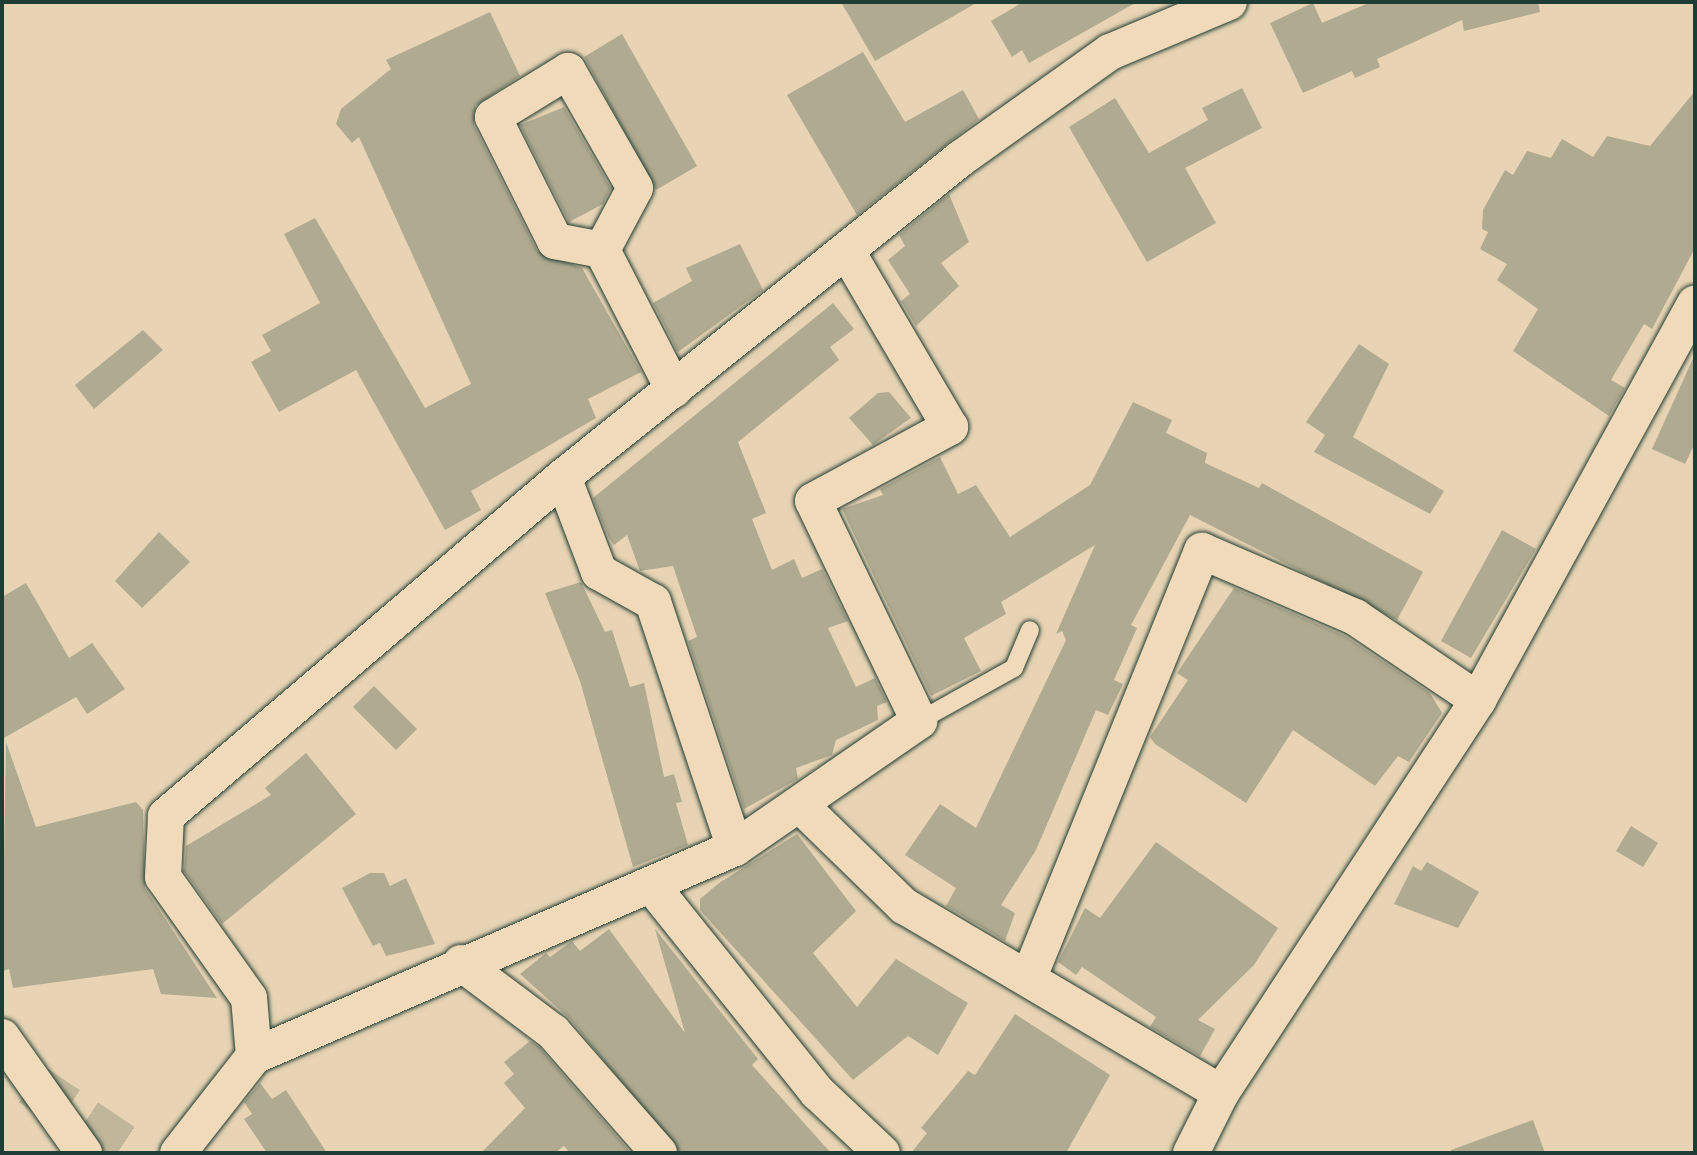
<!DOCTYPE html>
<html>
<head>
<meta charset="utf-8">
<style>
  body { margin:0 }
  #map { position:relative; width:1697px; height:1155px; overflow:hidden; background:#e8d4b4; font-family:"Patrick Hand",sans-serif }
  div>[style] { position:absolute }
  .building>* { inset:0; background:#b0aa90 }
  .motorway-tunnel>* { height:44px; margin-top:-22px; transform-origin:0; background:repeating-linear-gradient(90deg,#c0b69a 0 44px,transparent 0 66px) }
  .roads { filter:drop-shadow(0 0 2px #1f3d34) drop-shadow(0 0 2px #1f3d34) }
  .service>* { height:18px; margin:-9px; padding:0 9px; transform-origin:9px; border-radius:9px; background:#f0dab9 }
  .minor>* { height:36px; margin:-18px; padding:0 18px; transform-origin:18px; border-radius:18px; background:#f0dab9 }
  span { translate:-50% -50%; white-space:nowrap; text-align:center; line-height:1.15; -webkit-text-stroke:6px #f0dab9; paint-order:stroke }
  .frame { position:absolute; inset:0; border:4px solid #1f3d34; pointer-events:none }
</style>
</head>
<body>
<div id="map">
  <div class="building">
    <i style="clip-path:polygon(841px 2px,978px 2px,875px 61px)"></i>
    <i style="clip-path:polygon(1023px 2px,1137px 2px,1029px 63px,1022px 50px,1012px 57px,991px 21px)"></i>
    <i style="clip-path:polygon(1371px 2px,1538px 2px,1540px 12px,1464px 31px,1462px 20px,1377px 59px,1380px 67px,1355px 78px,1352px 71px,1303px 93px,1270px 23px,1313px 3px,1322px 23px)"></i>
    <i style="clip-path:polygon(490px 12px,520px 76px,475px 106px,474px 126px,537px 251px,582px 268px,641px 372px,588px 399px,596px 418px,471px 491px,481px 510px,445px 530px,356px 370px,279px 412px,251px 362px,271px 351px,262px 335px,320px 303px,284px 234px,315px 218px,425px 408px,471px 384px,359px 137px,352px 143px,336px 124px,341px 109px,391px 69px,386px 60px)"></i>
    <i style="clip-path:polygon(622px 34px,697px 166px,656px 190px,584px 57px)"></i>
    <i style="clip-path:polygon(863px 52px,905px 122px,963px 90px,979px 119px,857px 215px,787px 95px)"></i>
    <i style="clip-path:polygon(1242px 88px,1262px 128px,1185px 168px,1216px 223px,1147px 262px,1069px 127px,1115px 98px,1149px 153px,1208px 120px,1202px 108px)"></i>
    <i style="clip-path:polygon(1695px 91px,1695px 248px,1652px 329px,1644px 324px,1611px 380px,1625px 388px,1609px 416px,1513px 351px,1538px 309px,1497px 280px,1507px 264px,1480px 249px,1488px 232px,1482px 229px,1483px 210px,1505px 170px,1513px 175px,1527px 151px,1551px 158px,1562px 139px,1593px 157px,1607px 136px,1650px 146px)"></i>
    <i style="clip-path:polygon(564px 107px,611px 188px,603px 204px,569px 222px,520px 125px)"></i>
    <i style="clip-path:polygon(949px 194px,969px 242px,941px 263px,959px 286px,916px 326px,901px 301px,910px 294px,888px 260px,905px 246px,899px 235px)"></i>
    <i style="clip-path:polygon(740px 244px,763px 290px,678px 352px,653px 303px,692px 281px,686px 268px)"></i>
    <i style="clip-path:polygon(833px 303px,854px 329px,830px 347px,839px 360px,738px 442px,766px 513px,752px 519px,772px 570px,794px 559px,802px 578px,822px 569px,848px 621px,828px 628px,856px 687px,875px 678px,887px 702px,877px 706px,878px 720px,836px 740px,832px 755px,796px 768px,798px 779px,744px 809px,688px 641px,697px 637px,673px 566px,640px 571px,627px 535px,614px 545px,609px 538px,593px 498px)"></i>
    <i style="clip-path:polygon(143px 330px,163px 350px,94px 409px,75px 385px)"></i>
    <i style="clip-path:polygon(1359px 344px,1389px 364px,1353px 437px,1444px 491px,1430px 514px,1314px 452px,1325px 435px,1306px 422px)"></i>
    <i style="clip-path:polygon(1695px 354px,1695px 443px,1685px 464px,1652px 449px)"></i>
    <i style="clip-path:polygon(889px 392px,911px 418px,873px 445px,849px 418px,878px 393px)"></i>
    <i style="clip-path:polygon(1133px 402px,1172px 420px,1166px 433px,1207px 453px,1205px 463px,1259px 488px,1262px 483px,1423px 572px,1397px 620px,1190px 515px,1131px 625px,1137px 628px,1114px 680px,1123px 684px,1108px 715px,1096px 710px,1036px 850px,1001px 905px,1015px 913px,1005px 941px,946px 906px,956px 888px,905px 855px,940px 804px,976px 828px,1066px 640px,1062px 631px,1056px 634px,1095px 545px,1001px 602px,1006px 614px,964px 638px,981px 671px,931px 696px,842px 509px,883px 495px,880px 489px,940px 457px,958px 494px,976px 485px,1010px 537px,1090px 485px)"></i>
    <i style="clip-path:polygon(1502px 530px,1536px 549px,1471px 658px,1441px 641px)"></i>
    <i style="clip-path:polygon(159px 532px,190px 562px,142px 608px,115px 581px)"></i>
    <i style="clip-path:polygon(581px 582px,605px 632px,612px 630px,630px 687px,644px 683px,664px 777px,674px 774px,682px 802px,676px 803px,688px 845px,633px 867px,580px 681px,545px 593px)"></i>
    <i style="clip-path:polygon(26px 583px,69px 658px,92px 643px,125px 689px,87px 714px,76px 697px,2px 739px,2px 597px)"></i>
    <i style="clip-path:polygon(1234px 588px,1345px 636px,1430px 693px,1442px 713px,1409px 762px,1398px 756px,1375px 786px,1293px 730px,1246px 803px,1155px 744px,1150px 737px,1188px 680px,1177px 673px)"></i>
    <i style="clip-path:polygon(374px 686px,417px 729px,396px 750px,353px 707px)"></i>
    <i style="clip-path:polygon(6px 742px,36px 827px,136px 802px,143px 810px,145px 888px,217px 998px,161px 994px,153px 969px,13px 988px,9px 969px,2px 971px)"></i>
    <i style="clip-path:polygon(306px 753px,356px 814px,222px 924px,184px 871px,186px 846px,271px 795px,265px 788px)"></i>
    <i style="clip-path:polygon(1631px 826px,1658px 843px,1643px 867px,1616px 851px)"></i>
    <i style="clip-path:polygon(797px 834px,856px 911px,813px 953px,857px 1007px,896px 959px,968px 1003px,938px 1055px,908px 1036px,853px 1080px,700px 910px,700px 899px,719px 883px)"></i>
    <i style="clip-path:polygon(1156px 842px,1278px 928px,1254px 965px,1198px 1020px,1215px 1029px,1200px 1056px,1150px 1027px,1156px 1017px,1082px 967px,1076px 975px,1058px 962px,1085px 908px,1100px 918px)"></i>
    <i style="clip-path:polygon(1427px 862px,1479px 892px,1458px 928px,1394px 904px,1413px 866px,1421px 871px)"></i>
    <i style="clip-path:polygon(370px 873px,384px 873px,390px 886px,406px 878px,435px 944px,386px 956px,380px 943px,373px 946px,342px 888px)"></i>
    <i style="clip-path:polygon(609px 929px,685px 1033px,655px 929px,758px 1059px,752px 1065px,831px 1153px,679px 1153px,569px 1018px,520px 974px,546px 953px,550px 957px,572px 941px,580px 951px)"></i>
    <i style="clip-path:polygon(1015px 1014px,1110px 1075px,1066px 1153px,911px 1153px,927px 1133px,921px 1128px,968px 1071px,975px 1075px)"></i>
    <i style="clip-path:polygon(530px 1041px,539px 1047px,631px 1153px,570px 1153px,564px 1146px,555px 1153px,481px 1153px,525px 1108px,504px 1083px,514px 1074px,504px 1062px)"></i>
    <i style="clip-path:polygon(260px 1083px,272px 1099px,286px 1090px,327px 1153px,267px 1153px,244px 1119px,252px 1114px,244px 1102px)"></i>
    <i style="clip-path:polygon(1533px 1120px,1545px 1153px,1452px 1153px,1451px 1150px)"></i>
  </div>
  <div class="motorway-tunnel">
    <i style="left:31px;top:1084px;width:124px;rotate:33.8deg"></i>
  </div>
  <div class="roads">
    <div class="service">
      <i style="left:919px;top:721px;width:109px;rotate:-29.2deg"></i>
      <i style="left:1014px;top:668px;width:41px;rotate:-67.2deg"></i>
    </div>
    <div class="minor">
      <i style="left:602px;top:250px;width:70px;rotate:-62deg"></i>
      <i style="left:635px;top:188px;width:135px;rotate:-119.8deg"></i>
      <i style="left:568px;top:71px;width:88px;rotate:148.5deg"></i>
      <i style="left:493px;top:117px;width:139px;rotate:63.4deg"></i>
      <i style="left:555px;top:241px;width:48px;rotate:10.8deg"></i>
      <i style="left:602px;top:250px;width:157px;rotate:62.8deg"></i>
      <i style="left:563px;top:477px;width:102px;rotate:69.2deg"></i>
      <i style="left:599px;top:572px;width:62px;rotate:29.1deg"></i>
      <i style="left:653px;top:602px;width:259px;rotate:71.6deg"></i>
      <i style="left:801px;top:806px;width:144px;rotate:44.2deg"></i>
      <i style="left:904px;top:906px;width:368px;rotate:30.5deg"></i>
      <i style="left:652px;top:886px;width:264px;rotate:51.3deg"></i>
      <i style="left:817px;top:1092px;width:89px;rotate:43.2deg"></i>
      <i style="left:461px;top:963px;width:115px;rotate:36.9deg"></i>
      <i style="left:553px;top:1032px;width:161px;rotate:48.8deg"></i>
      <i style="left:1029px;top:977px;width:460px;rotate:-67.9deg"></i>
      <i style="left:1202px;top:551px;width:167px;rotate:23.3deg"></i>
      <i style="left:1355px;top:617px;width:148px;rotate:34deg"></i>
      <i style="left:2px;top:1037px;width:142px;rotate:54.7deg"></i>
      <i style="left:254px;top:1056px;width:58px;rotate:-94.9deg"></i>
      <i style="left:249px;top:998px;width:148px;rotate:-125.4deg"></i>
      <i style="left:163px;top:877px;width:61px;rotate:-87.2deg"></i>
      <i style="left:166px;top:816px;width:522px;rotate:-40.49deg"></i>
      <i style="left:563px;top:477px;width:509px;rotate:-38.69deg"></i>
      <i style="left:960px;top:159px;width:184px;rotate:-35.5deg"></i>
      <i style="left:1110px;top:52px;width:129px;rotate:-22.8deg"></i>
      <i style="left:178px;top:1153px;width:123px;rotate:-51.9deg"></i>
      <i style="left:254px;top:1056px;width:524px;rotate:-23.39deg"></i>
      <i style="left:735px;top:848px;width:224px;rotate:-34.6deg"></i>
      <i style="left:919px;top:721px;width:244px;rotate:-115.7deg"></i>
      <i style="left:813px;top:501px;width:156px;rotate:-28.4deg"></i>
      <i style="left:950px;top:427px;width:202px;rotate:-120.4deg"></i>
      <i style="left:1191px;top:1153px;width:67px;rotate:-63.4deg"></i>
      <i style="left:1221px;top:1093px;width:470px;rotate:-56.8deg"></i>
      <i style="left:1478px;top:700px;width:452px;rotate:-61.3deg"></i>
    </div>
  </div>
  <div class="frame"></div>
</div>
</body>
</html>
